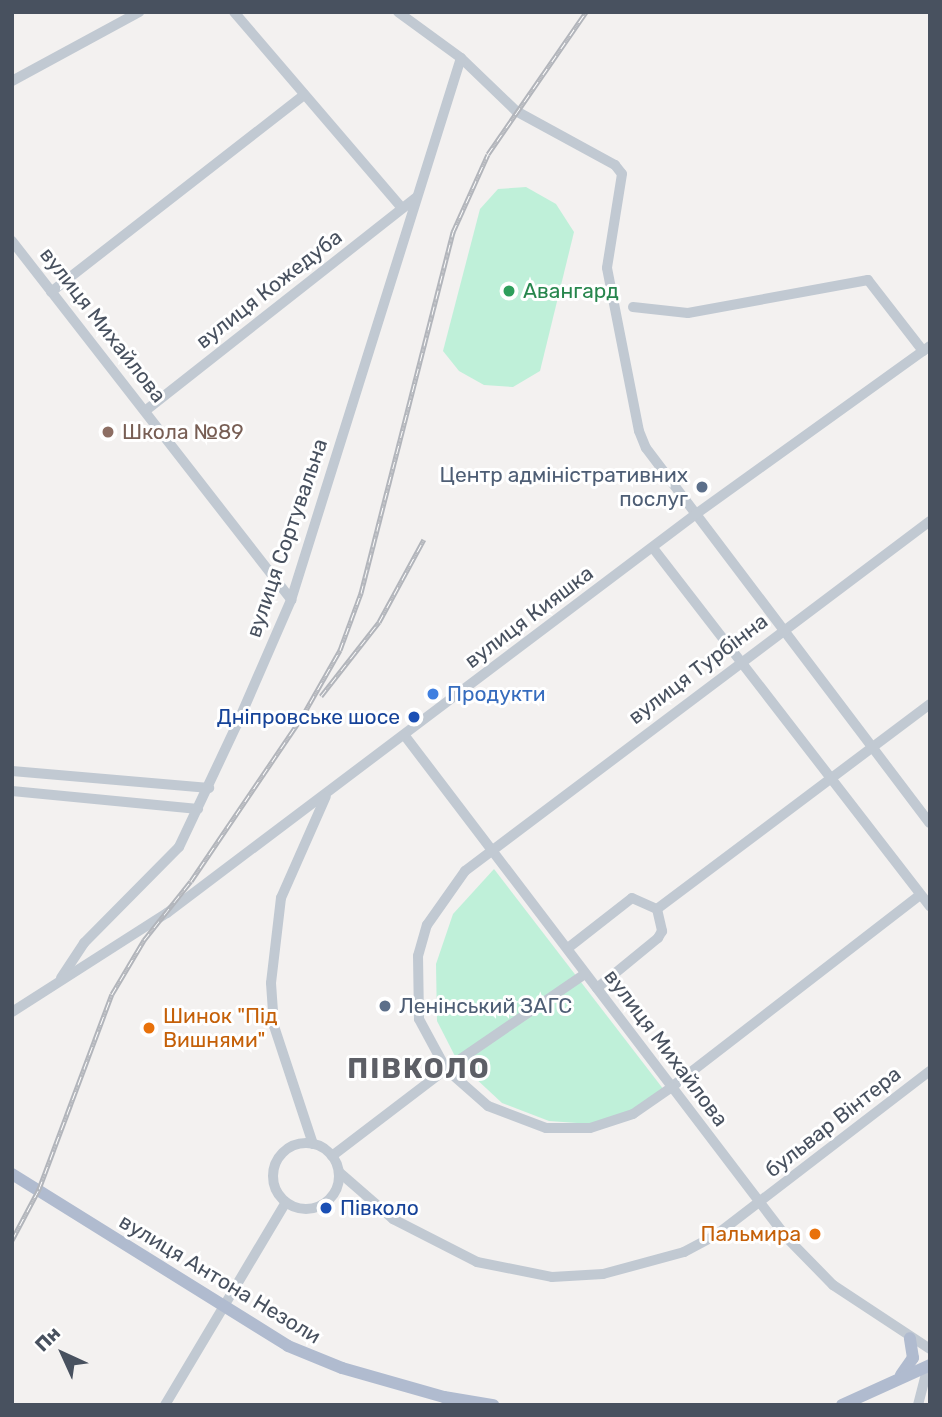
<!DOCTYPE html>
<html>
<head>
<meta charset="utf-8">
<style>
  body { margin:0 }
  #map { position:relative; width:942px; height:1417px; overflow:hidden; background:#f3f1f0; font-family:Rubik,sans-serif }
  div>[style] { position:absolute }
  .green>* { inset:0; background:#bff0d9 }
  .minor>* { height:10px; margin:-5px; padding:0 5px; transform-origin:5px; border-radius:5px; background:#c1c9d2 }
  .minor>.ring { margin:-5px; padding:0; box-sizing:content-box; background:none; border:10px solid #c1c9d2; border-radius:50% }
  .major>* { height:12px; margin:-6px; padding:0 6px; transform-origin:6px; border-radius:6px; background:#b0bbcf }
  .rail>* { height:5px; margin-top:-2.5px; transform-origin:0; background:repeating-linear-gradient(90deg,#fff 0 8px,#b2b5bb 0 16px); box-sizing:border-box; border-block:2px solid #b2b5bb }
  .dots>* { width:19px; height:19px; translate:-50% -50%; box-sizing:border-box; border:4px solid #fff; border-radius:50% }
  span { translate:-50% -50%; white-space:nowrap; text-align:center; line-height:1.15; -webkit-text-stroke:6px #fff; paint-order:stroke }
  .street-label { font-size:21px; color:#48515f }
  .leisure-label { font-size:21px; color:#27864d }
  .left { translate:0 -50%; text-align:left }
  .education-label { font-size:21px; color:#785e54 }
  .service-label { font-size:21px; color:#4e5e75 }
  .right { translate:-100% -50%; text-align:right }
  .shop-label { font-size:21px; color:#366cbe }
  .transit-label { font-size:21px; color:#164399 }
  .food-label { font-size:21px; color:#c56008 }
  .district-label { font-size:28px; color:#5d5f66; font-weight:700; letter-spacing:2px }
  .frame { position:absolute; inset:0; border:14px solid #48515f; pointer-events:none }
  .north { position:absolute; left:28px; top:1319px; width:70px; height:70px; -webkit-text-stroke:5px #fff; paint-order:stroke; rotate:315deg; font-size:19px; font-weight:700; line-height:28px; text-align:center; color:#48515f }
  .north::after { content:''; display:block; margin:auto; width:24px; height:32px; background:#48515f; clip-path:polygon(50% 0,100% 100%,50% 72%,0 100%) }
</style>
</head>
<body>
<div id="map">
  <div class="green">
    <i style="clip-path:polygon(526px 187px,556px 204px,574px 232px,540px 371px,513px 387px,484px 385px,459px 371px,443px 351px,480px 209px,498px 189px)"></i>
    <i style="clip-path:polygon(494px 869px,664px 1090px,634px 1110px,591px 1124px,549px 1121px,502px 1103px,458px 1062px,437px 1021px,436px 964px,453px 914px)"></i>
  </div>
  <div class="minor">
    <i style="left:234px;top:12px;width:258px;rotate:49.4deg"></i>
    <i style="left:398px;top:12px;width:78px;rotate:36.1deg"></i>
    <i style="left:461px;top:58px;width:76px;rotate:43.9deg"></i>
    <i style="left:516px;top:111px;width:113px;rotate:28.6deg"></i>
    <i style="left:615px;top:165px;width:11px;rotate:52deg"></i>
    <i style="left:622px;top:174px;width:95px;rotate:99.1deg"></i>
    <i style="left:607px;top:268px;width:166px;rotate:78.9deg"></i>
    <i style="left:639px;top:431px;width:18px;rotate:68deg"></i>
    <i style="left:646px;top:448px;width:470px;rotate:52.9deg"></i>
    <i style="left:12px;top:81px;width:145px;rotate:-28.5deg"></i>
    <i style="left:12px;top:241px;width:455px;rotate:52.1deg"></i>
    <i style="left:51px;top:292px;width:321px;rotate:-37.9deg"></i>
    <i style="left:633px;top:307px;width:55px;rotate:6.2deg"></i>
    <i style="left:688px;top:313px;width:183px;rotate:-10.4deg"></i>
    <i style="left:868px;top:280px;width:90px;rotate:52.2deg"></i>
    <i style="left:145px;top:411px;width:346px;rotate:-38.2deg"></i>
    <i style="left:653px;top:548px;width:453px;rotate:52.3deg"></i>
    <i style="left:405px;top:736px;width:631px;rotate:52.73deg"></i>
    <i style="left:787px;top:1238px;width:66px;rotate:45.6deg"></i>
    <i style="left:833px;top:1285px;width:116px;rotate:33.4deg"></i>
    <i style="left:12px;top:771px;width:198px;rotate:4.9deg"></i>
    <i style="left:12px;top:791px;width:187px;rotate:5.5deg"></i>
    <i style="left:920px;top:895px;width:314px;rotate:142.3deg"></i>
    <i style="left:672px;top:1087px;width:47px;rotate:145.3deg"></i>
    <i style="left:633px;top:1114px;width:45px;rotate:162deg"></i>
    <i style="left:590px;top:1128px;width:44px;rotate:180deg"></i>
    <i style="left:546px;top:1128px;width:62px;rotate:-159.2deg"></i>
    <i style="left:488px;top:1106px;width:56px;rotate:-138.6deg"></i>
    <i style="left:446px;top:1069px;width:57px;rotate:-118.4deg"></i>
    <i style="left:419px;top:1019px;width:63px;rotate:-90.9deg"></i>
    <i style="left:418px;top:956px;width:32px;rotate:-74deg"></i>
    <i style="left:427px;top:925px;width:66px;rotate:-54.9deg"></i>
    <i style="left:465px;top:871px;width:582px;rotate:-36.97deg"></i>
    <i style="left:657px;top:909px;width:341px;rotate:-36.9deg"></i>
    <i style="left:568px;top:948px;width:81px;rotate:-38deg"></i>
    <i style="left:632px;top:898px;width:27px;rotate:24deg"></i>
    <i style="left:657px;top:909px;width:23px;rotate:77deg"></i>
    <i style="left:662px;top:931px;width:8px;rotate:120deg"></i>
    <i style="left:658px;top:938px;width:79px;rotate:140.7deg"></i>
    <i style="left:61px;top:978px;width:42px;rotate:-56.7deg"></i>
    <i style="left:84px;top:943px;width:135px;rotate:-45.3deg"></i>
    <i style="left:179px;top:847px;width:138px;rotate:-64.7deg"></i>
    <i style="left:238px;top:722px;width:133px;rotate:-66.5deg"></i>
    <i style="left:291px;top:600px;width:568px;rotate:-72.59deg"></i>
    <i style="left:12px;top:1012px;width:184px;rotate:-32.6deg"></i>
    <i style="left:167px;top:913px;width:663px;rotate:-37.03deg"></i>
    <i style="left:696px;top:514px;width:288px;rotate:-35.7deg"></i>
    <i class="ring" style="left:273px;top:1143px;width:56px;height:56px"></i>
    <i style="left:313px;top:1144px;width:124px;rotate:-108.3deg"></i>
    <i style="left:274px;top:1026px;width:43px;rotate:-94deg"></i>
    <i style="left:271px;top:983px;width:86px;rotate:-83.3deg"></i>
    <i style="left:281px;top:898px;width:111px;rotate:-66.2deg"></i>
    <i style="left:332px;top:1156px;width:143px;rotate:-37.3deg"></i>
    <i style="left:446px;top:1069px;width:168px;rotate:-34.4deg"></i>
    <i style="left:339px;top:1172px;width:72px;rotate:41deg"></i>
    <i style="left:393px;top:1219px;width:94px;rotate:27.1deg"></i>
    <i style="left:477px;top:1262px;width:76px;rotate:11.3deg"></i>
    <i style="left:552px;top:1277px;width:51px;rotate:-3.4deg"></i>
    <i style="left:603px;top:1274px;width:84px;rotate:-15.2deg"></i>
    <i style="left:684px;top:1252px;width:36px;rotate:-28deg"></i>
    <i style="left:716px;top:1235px;width:270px;rotate:-37.5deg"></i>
    <i style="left:165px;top:1405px;width:236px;rotate:-59.2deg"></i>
    <i style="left:918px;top:1405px;width:40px;rotate:-75.6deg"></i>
  </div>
  <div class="major">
    <i style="left:12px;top:1174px;width:325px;rotate:31.9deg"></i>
    <i style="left:288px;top:1346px;width:58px;rotate:22.2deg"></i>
    <i style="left:342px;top:1368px;width:106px;rotate:15.9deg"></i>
    <i style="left:444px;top:1397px;width:50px;rotate:9.3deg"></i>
    <i style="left:901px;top:1375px;width:21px;rotate:-55deg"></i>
    <i style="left:913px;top:1358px;width:20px;rotate:-99deg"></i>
    <i style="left:842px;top:1405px;width:97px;rotate:-24.4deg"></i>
  </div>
  <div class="rail">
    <i style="left:321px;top:696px;width:94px;rotate:-51.9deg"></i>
    <i style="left:379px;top:622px;width:94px;rotate:-61.5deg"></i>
    <i style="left:12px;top:1240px;width:58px;rotate:-62.1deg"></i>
    <i style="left:39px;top:1189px;width:208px;rotate:-69.5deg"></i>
    <i style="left:112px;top:994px;width:63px;rotate:-59.3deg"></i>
    <i style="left:144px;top:940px;width:75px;rotate:-51.5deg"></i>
    <i style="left:191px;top:881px;width:198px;rotate:-55.9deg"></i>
    <i style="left:302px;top:717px;width:77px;rotate:-60.4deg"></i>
    <i style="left:340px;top:650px;width:61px;rotate:-69.8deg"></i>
    <i style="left:361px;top:593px;width:373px;rotate:-75.7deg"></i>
    <i style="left:453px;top:232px;width:85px;rotate:-65.8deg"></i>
    <i style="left:488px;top:154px;width:173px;rotate:-55.4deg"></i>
  </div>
  <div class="dots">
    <i style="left:509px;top:291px;background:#2e9e5b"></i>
    <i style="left:108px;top:432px;background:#8d6e63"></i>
    <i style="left:702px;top:487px;background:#5c6f8a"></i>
    <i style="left:433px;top:694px;background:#3f7fe0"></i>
    <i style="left:414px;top:717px;background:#1a4fb4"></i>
    <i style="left:385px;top:1006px;background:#5c6f8a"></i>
    <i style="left:149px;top:1028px;background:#e8710a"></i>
    <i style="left:326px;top:1208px;background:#1a4fb4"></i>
    <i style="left:815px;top:1234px;background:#e8710a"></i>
  </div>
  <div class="street-label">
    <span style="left:269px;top:289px;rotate:-38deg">вулиця Кожедуба</span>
    <span style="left:103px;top:325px;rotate:52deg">вулиця Михайлова</span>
    <span style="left:287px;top:538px;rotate:-71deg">вулиця Сортувальна</span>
    <span style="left:529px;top:617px;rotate:-37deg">вулиця Кияшка</span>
    <span style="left:698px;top:669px;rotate:-37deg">вулиця Турбінна</span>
    <span style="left:666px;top:1048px;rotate:53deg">вулиця Михайлова</span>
    <span style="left:833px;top:1122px;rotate:-38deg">бульвар Вінтера</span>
    <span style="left:220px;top:1279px;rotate:31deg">вулиця Антона Незоли</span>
  </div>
  <div class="leisure-label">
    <span class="left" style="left:523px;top:291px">Авангард</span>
  </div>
  <div class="education-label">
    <span class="left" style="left:122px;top:432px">Школа №89</span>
  </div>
  <div class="service-label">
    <span class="right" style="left:688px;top:487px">Центр адміністративних<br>послуг</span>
    <span class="left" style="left:399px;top:1006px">Ленінський ЗАГС</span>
  </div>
  <div class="shop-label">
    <span class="left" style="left:447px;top:694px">Продукти</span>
  </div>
  <div class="transit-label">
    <span class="right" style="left:400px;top:717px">Дніпровське шосе</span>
    <span class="left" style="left:340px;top:1208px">Півколо</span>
  </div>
  <div class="food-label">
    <span class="left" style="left:163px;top:1028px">Шинок "Під<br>Вишнями"</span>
    <span class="right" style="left:801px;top:1234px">Пальмира</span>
  </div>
  <div class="district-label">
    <span style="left:419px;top:1069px">ПІВКОЛО</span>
  </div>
  <div class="frame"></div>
  <div class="north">Пн</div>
</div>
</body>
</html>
